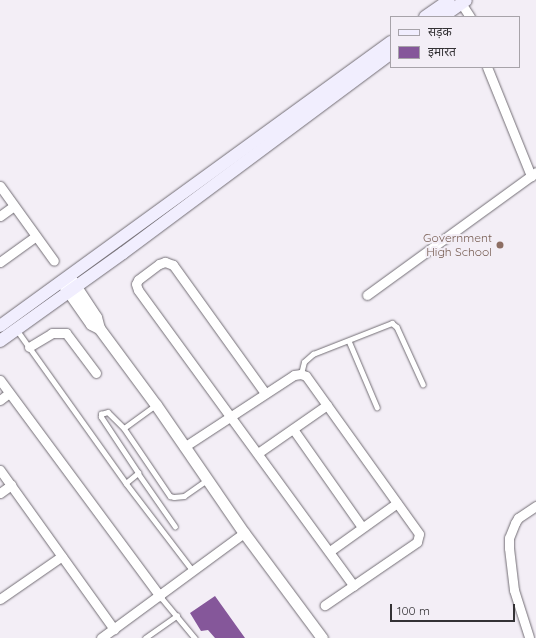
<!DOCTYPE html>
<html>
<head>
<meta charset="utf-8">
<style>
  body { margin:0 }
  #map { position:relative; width:536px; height:638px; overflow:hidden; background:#f3eef6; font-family:Quicksand,"Noto Sans Devanagari",sans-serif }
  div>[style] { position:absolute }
  .building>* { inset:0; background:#85579a }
  .roads { filter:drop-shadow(0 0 1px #726d74) drop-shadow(0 0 1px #726d74) }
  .service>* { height:4.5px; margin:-2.25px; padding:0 2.25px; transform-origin:2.25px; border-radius:2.25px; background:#fff }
  .minor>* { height:9px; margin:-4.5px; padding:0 4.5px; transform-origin:4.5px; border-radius:4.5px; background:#fff }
  .tertiary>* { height:11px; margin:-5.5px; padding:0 5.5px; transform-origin:5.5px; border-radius:5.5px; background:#fff }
  .secondary>* { height:12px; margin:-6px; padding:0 6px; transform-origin:6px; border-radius:6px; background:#f1eefe }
  .dots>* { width:11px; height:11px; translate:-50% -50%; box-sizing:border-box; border:2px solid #f3eef6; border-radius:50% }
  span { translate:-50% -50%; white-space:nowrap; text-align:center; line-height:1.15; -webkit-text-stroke:4px #f3eef6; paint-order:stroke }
  .education-label { font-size:12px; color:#785e54 }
  .right { translate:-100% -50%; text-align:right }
  .legend { position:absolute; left:390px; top:16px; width:130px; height:52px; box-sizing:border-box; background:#f3eef6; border:1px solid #a7a3a9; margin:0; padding:5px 7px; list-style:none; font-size:12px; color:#343235 }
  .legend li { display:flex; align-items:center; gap:8px; height:20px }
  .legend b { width:20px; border:1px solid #a7a3a9 }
  .scale { position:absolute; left:390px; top:604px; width:125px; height:18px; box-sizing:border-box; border:2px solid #343235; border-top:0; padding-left:5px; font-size:12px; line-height:14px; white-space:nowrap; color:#343235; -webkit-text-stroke:3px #f3eef6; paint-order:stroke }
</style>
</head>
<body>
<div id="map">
  <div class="building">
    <i style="clip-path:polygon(215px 596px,245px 638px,215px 638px,208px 630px,201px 631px,190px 613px)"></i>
  </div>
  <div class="roads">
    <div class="service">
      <i style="left:17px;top:330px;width:188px;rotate:54.5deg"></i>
      <i style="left:126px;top:483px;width:111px;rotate:52.7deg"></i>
      <i style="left:349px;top:341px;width:72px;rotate:67deg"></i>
      <i style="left:301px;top:374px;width:12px;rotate:-76deg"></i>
      <i style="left:304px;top:362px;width:12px;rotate:-42deg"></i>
      <i style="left:313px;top:354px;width:85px;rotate:-21.4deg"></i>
      <i style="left:392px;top:323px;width:6px;rotate:39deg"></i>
      <i style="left:397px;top:327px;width:63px;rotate:65.5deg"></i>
      <i style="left:124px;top:428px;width:82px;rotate:55.9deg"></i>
      <i style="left:170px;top:496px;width:4px;rotate:14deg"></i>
      <i style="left:174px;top:497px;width:10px;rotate:-6deg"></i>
      <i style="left:184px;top:496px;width:28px;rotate:-35deg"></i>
      <i style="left:138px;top:473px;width:67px;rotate:-123.5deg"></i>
      <i style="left:101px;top:417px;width:3px;rotate:-90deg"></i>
      <i style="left:101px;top:414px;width:7px;rotate:-16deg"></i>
      <i style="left:108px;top:412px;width:23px;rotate:45deg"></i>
      <i style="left:124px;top:428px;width:39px;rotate:-36deg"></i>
      <i style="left:126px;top:483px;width:16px;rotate:-40deg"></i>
      <i style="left:138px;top:473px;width:65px;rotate:55.1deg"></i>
      <i style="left:160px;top:596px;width:55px;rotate:50.2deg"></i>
      <i style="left:145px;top:638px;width:39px;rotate:-35deg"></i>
    </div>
    <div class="minor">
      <i style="left:461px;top:3px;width:17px;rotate:57deg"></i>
      <i style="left:487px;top:67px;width:118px;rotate:68deg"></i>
      <i style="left:0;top:186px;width:92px;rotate:54.2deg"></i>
      <i style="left:0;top:216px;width:17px;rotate:-36deg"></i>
      <i style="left:0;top:262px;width:44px;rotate:-35.8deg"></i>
      <i style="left:367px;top:295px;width:209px;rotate:-36deg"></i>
      <i style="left:29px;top:347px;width:27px;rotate:-31deg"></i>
      <i style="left:52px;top:333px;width:14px"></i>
      <i style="left:66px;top:333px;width:50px;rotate:53.1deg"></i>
      <i style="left:0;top:380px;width:269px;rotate:53.5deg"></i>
      <i style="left:265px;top:393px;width:158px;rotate:-125.7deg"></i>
      <i style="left:173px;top:265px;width:9px;rotate:-159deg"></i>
      <i style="left:165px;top:262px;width:6px;rotate:162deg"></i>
      <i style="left:159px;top:264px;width:26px;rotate:143deg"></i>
      <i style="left:138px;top:280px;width:4px;rotate:117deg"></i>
      <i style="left:136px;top:284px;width:6px;rotate:72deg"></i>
      <i style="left:138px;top:290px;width:366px;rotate:53.9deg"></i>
      <i style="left:0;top:400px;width:11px;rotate:-38deg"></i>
      <i style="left:293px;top:429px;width:120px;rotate:54.9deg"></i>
      <i style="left:184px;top:447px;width:131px;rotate:-33.2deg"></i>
      <i style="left:294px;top:375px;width:7px;rotate:-8deg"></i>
      <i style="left:301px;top:374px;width:5px;rotate:22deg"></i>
      <i style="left:306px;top:376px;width:194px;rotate:54.4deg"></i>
      <i style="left:419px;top:534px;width:8px;rotate:104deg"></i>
      <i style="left:417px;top:542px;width:112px;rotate:145.6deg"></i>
      <i style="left:258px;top:453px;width:84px;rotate:-34.8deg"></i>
      <i style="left:0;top:470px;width:196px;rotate:54.4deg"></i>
      <i style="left:0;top:493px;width:14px;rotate:-36deg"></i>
      <i style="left:330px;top:551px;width:82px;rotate:-35.6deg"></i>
      <i style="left:0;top:599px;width:75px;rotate:-34.7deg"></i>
      <i style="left:529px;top:637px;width:49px;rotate:-107.7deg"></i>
      <i style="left:514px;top:590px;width:42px;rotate:-96.8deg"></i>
      <i style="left:509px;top:548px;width:10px;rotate:-90deg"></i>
      <i style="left:509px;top:538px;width:16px;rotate:-68deg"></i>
      <i style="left:515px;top:523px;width:6px;rotate:-59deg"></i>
      <i style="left:518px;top:518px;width:22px;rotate:-34deg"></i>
      <i style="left:101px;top:638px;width:177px;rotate:-36.3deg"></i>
    </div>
    <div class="tertiary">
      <i style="left:69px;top:276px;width:49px;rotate:56.6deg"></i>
      <i style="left:96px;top:317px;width:11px;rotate:75deg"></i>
      <i style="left:99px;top:328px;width:96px;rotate:53.5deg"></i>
      <i style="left:156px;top:405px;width:155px;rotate:55.5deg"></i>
      <i style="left:244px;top:533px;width:131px;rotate:53.4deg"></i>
      <i style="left:61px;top:281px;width:52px;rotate:55.1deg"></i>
      <i style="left:91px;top:324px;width:9px;rotate:27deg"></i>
    </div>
    <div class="secondary">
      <i style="left:425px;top:17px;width:29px;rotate:-35deg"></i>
      <i style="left:442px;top:17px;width:29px;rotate:-35deg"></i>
      <i style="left:0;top:326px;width:483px;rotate:-36deg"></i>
      <i style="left:0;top:341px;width:151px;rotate:-35.6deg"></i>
      <i style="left:123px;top:253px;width:334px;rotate:-36.7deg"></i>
    </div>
  </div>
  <div class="dots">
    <i style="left:500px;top:245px;background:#8d6e63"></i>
  </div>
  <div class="education-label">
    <span class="right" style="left:492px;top:245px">Government<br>High School</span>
  </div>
  <ul class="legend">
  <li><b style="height:5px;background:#f1eefe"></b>सड़क</li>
  <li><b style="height:11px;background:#85579a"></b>इमारत</li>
  </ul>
  <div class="scale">100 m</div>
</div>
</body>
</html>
